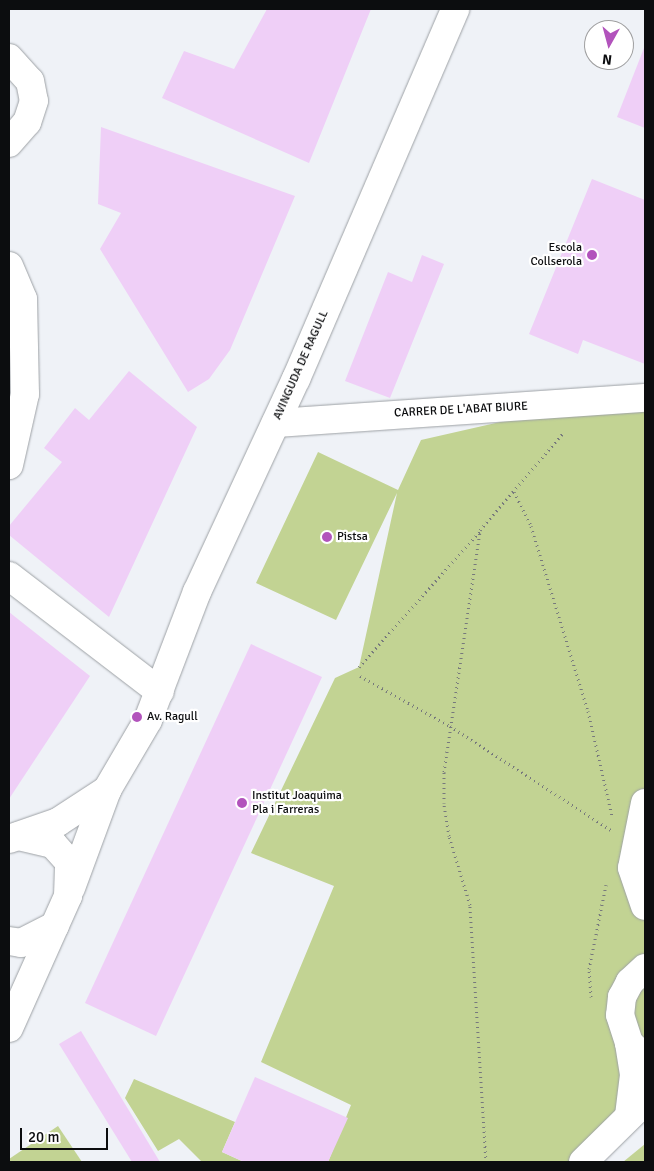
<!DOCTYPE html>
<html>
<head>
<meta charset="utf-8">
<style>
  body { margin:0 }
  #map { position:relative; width:654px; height:1171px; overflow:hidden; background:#eff2f7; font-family:Signika,sans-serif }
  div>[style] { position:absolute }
  .green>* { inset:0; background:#c2d393 }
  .building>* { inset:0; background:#efcff7 }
  .path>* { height:3px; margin-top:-1.5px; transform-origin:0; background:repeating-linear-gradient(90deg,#77797c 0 1px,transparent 0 5px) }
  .roads { filter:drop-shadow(0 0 1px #9da1a5) drop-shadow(0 0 1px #9da1a5) }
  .minor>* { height:28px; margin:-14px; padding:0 14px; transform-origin:14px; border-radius:14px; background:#fff }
  .dots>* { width:14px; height:14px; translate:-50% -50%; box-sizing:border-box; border:2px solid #fff; border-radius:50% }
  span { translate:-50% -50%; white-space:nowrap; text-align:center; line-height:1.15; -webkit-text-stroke:4.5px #fff; paint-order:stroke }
  .poi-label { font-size:12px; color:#0c0d0f }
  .right { translate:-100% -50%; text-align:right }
  .left { translate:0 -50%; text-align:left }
  .street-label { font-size:12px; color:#0c0d0f }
  .frame { position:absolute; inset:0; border:10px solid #0c0d0f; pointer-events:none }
  .north { position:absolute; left:584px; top:20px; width:50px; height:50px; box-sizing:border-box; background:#fff; border:1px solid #9e9e9f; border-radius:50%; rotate:187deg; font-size:14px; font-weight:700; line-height:20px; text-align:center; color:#0c0d0f }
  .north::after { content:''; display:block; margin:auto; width:18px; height:22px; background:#b253bc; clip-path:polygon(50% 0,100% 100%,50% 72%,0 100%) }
  .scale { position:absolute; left:20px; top:1128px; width:88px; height:22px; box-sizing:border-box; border:2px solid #0c0d0f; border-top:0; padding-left:6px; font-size:15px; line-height:18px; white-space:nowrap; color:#0c0d0f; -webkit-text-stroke:4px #fff; paint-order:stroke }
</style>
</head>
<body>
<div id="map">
  <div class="green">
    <i style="clip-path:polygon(645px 398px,645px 968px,630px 982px,633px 1088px,583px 1162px,328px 1162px,351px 1105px,261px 1062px,334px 886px,251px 853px,335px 678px,359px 667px,397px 493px,336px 620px,256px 583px,318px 452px,398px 490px,421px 440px,589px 402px)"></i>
    <i style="clip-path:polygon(645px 982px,645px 1042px,632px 1018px,633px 1003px)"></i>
    <i style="clip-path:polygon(134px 1079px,235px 1122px,222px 1152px,244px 1162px,202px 1162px,179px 1139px,158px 1151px,125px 1098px)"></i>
    <i style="clip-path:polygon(58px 1126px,82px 1162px,9px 1162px,9px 1159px)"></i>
    <i style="clip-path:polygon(645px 1144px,645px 1162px,623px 1162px)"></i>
  </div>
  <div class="building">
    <i style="clip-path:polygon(267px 9px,371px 9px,309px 163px,162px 98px,184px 51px,234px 69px)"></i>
    <i style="clip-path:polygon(644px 48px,645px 49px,645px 128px,617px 117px)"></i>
    <i style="clip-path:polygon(101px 127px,295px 196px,230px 350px,209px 379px,188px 392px,100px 249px,121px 213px,98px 204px)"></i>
    <i style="clip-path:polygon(592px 179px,645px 200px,645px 364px,583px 340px,578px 354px,529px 334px)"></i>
    <i style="clip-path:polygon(422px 255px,444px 264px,390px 398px,345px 381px,388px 272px,412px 282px)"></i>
    <i style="clip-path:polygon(129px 371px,197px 427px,109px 617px,9px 535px,9px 526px,62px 462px,44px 448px,75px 408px,89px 420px)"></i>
    <i style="clip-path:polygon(9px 612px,90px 676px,9px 799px)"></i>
    <i style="clip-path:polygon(251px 644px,322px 677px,156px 1036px,85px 1003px)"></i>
    <i style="clip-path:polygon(81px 1031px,160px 1162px,132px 1162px,59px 1044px)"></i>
    <i style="clip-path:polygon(255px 1077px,348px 1118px,328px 1162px,244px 1162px,222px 1152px)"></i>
  </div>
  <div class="path">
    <i style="left:514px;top:492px;width:38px;rotate:63deg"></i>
    <i style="left:531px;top:526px;width:194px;rotate:72.9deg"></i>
    <i style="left:588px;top:711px;width:108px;rotate:77.1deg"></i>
    <i style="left:359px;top:667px;width:182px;rotate:-48.3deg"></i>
    <i style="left:360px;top:676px;width:103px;rotate:29.1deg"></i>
    <i style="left:450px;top:726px;width:192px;rotate:32.9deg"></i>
    <i style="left:591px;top:997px;width:28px;rotate:-94deg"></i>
    <i style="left:589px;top:969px;width:86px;rotate:-78.6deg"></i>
    <i style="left:486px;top:1162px;width:257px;rotate:-93.6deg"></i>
    <i style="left:470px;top:905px;width:72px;rotate:-106.9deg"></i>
    <i style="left:449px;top:836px;width:33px;rotate:-99deg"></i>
    <i style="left:444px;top:803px;width:31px;rotate:-90deg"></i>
    <i style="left:444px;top:772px;width:245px;rotate:-81.5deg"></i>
    <i style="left:480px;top:530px;width:128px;rotate:-49.4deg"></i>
  </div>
  <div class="roads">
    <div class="minor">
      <i style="left:9px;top:58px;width:31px;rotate:48deg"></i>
      <i style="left:30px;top:81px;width:20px;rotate:79deg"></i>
      <i style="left:34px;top:101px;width:22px;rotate:108deg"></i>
      <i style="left:27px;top:122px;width:28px;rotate:131deg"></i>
      <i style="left:9px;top:266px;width:36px;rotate:67deg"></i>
      <i style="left:23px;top:299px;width:95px;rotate:88.8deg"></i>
      <i style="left:25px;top:394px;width:73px;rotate:102.7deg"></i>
      <i style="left:276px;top:423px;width:370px;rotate:-3.9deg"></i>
      <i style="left:9px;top:576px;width:190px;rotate:37.5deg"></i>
      <i style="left:645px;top:803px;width:66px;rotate:101.3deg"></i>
      <i style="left:632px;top:868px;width:40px;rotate:71.1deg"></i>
      <i style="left:9px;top:839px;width:52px;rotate:-19.1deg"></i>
      <i style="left:58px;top:822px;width:59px;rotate:-33.1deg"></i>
      <i style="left:107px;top:790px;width:81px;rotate:-59.6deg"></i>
      <i style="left:148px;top:720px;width:137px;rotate:-69.1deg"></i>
      <i style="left:197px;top:592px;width:235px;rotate:-65.1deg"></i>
      <i style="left:296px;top:379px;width:403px;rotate:-66.7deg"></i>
      <i style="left:71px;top:888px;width:104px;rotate:-69.8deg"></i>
      <i style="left:9px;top:941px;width:12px;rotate:9deg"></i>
      <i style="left:21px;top:943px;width:38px;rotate:-27deg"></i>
      <i style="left:645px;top:968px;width:21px;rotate:137deg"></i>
      <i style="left:630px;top:982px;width:17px;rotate:118deg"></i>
      <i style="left:622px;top:997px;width:18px;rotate:96deg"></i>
      <i style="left:620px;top:1015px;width:29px;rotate:72deg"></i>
      <i style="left:629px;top:1043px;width:22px;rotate:43deg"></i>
      <i style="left:9px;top:1028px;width:145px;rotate:-65.9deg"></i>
      <i style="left:68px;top:896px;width:34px;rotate:-88deg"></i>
      <i style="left:69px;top:862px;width:24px;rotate:-132deg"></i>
      <i style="left:53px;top:844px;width:35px;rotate:-167deg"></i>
      <i style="left:629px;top:1043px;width:32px;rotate:81deg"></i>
      <i style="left:634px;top:1075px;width:39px;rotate:97deg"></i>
      <i style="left:583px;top:1162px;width:87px;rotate:-44.5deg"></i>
    </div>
  </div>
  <div class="dots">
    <i style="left:592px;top:255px;background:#b253bc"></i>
    <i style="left:327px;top:537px;background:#b253bc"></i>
    <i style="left:137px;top:717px;background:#b253bc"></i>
    <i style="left:242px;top:803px;background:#b253bc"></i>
  </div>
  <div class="poi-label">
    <span class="right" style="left:582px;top:255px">Escola<br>Collserola</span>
    <span class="left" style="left:337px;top:537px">Pistsa</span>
    <span class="left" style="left:147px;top:717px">Av. Ragull</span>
    <span class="left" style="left:252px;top:803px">Institut Joaquima<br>Pla i Farreras</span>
  </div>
  <div class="street-label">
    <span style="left:301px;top:365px;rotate:-66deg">AVINGUDA DE RAGULL</span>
    <span style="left:461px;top:410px;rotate:-3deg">CARRER DE L'ABAT BIURE</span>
  </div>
  <div class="frame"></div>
  <div class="north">N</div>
  <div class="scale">20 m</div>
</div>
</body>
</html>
